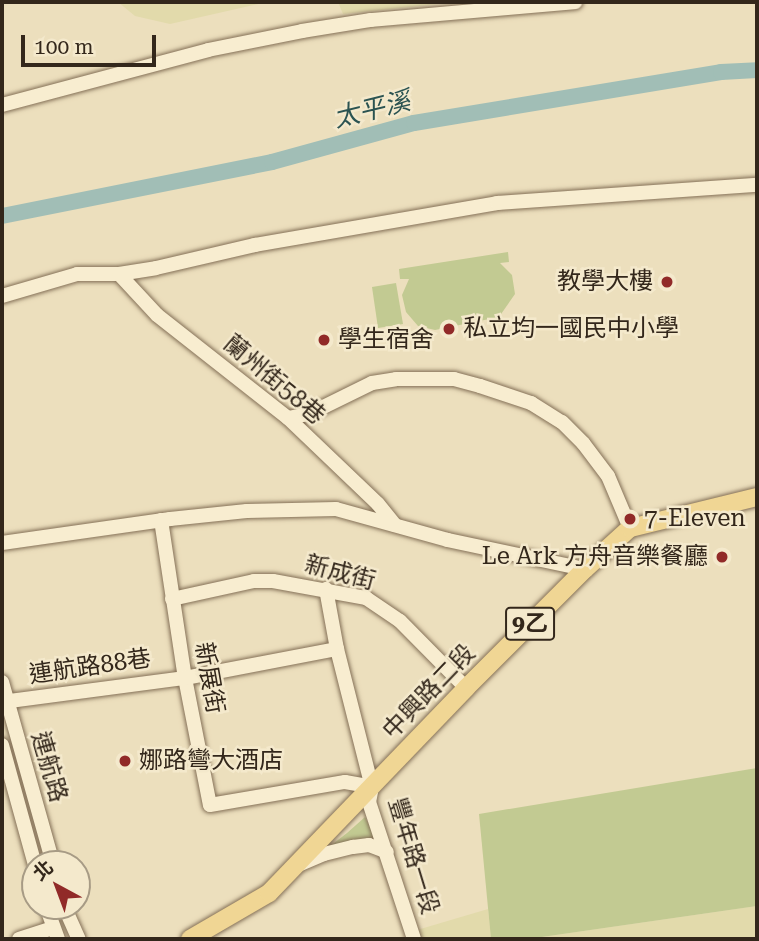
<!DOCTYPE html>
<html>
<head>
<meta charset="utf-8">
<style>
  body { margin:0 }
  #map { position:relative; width:759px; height:941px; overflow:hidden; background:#ecdfbd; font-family:"Roboto Serif","Noto Sans TC",serif }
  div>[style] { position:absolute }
  .farmland>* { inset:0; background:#e2daab }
  .green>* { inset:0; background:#c2ca92 }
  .river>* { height:16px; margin:-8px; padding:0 8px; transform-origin:8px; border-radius:8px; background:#a1beb6 }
  .roads { filter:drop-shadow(0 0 2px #847057) drop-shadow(0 0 2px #847057) }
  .minor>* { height:14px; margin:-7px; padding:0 7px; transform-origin:7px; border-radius:7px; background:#f8edd0 }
  .major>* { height:18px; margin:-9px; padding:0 9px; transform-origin:9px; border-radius:9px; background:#f0d694 }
  .dots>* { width:19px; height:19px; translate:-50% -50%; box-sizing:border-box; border:4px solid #f4e9cc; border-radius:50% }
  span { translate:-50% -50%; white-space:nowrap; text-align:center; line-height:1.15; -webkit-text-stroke:5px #f4e9cc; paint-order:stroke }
  .shield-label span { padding:2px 5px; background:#f4e9cc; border:2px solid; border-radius:5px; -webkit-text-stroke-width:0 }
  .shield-label { font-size:23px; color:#33271b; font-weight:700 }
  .poi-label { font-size:24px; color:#33271b }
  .right { translate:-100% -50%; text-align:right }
  .left { translate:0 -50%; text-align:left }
  .street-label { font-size:24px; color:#33271b }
  .water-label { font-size:26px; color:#2b5351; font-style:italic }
  .frame { position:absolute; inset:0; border:4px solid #33271b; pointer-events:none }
  .north { position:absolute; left:21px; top:850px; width:70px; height:70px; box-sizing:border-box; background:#f4e9cc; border:2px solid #a79b85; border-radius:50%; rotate:319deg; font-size:19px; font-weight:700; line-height:28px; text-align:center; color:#33271b }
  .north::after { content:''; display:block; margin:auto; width:24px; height:32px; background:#912a28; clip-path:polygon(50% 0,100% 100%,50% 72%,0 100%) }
  .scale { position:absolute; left:21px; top:35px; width:135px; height:32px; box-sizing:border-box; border:4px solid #33271b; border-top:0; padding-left:9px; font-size:21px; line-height:24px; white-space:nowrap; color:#33271b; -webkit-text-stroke:5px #f4e9cc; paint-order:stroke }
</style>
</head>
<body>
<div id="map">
  <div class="farmland">
    <i style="clip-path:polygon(118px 2px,267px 2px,170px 24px,135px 16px)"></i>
    <i style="clip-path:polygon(338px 2px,457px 2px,343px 14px)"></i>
    <i style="clip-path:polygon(757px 906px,757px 939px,528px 939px)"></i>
    <i style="clip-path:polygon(488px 909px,491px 939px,419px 939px,417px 930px)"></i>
  </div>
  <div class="green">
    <i style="clip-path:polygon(508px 252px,509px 262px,500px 263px,512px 275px,515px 294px,499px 317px,435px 330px,418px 326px,406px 312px,402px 295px,409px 279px,400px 279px,399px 269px)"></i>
    <i style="clip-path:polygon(396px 283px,403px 324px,378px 328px,372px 287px)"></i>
    <i style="clip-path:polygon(757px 768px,757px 906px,528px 939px,491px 939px,479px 814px)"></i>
    <i style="clip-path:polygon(365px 817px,378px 842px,329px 847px,347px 833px)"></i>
  </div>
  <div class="river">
    <i style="left:2px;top:216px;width:275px;rotate:-11.3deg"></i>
    <i style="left:272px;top:162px;width:147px;rotate:-15.4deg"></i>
    <i style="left:414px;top:123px;width:311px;rotate:-9.4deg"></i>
    <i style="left:721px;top:72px;width:36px;rotate:-3deg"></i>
  </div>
  <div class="roads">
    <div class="minor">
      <i style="left:2px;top:105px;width:213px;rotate:-14.9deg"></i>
      <i style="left:208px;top:50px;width:96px;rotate:-11.4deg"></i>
      <i style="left:302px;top:31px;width:70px;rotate:-9.1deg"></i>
      <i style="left:371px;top:20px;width:205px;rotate:-5deg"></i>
      <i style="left:119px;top:274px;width:56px;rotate:47.2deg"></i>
      <i style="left:157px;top:315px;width:167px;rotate:38.2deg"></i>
      <i style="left:288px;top:418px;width:124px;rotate:43.7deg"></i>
      <i style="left:378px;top:504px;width:27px;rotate:51deg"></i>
      <i style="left:2px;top:296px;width:78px;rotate:-16.3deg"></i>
      <i style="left:77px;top:274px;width:42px"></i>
      <i style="left:119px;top:274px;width:37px;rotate:-9deg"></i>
      <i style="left:156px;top:268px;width:102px;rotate:-13.1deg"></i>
      <i style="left:255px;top:245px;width:246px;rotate:-9.8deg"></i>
      <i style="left:497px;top:203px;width:261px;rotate:-4deg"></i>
      <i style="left:288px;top:418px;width:21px;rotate:-11deg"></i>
      <i style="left:309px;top:414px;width:70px;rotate:-26.2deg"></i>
      <i style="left:372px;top:383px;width:24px;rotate:-9deg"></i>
      <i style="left:396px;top:379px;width:58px"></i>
      <i style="left:454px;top:379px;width:27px;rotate:15deg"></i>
      <i style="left:480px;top:386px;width:54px;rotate:18.4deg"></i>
      <i style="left:531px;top:403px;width:36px;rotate:32deg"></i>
      <i style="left:562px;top:422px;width:30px;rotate:45deg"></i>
      <i style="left:583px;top:443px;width:41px;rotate:52.9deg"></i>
      <i style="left:608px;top:476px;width:56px;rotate:67.1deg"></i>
      <i style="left:161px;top:520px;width:160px;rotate:81.4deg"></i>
      <i style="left:185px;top:678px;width:129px;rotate:78.9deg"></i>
      <i style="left:210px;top:805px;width:137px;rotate:-9.7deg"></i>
      <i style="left:345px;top:782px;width:27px;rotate:10deg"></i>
      <i style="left:2px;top:543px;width:170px;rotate:-8.1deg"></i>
      <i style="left:170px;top:519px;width:77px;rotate:-5.9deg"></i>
      <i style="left:247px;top:511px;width:89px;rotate:-1.3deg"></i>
      <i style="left:336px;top:509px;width:116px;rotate:15.5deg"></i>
      <i style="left:448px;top:540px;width:140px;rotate:12deg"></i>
      <i style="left:326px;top:589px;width:61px;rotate:79.6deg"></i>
      <i style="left:337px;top:649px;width:142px;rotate:75.8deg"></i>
      <i style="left:372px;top:787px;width:15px;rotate:101deg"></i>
      <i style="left:369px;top:802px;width:144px;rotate:71.8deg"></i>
      <i style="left:172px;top:599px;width:84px;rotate:-12.4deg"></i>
      <i style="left:254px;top:581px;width:19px"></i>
      <i style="left:273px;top:581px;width:95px;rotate:10.4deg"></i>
      <i style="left:366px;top:598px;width:41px;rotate:34.1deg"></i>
      <i style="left:400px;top:621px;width:94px;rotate:45.4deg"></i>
      <i style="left:2px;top:682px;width:189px;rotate:74.3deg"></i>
      <i style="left:2px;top:702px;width:185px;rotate:-7.5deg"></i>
      <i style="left:185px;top:678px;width:155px;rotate:-10.8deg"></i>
      <i style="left:2px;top:745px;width:124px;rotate:74.6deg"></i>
      <i style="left:298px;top:865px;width:28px;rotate:-23deg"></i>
      <i style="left:324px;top:854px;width:30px;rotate:-14deg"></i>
      <i style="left:353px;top:847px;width:16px;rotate:-7deg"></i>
      <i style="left:369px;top:845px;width:19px;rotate:21deg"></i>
      <i style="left:46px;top:906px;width:35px;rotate:70deg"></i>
      <i style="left:64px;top:906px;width:36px;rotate:66deg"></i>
      <i style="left:19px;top:939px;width:35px;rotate:-18deg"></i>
    </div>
    <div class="major">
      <i style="left:190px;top:939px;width:91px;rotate:-30.2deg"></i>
      <i style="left:269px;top:893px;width:284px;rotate:-46.1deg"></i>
      <i style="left:466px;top:688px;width:168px;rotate:-45deg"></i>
      <i style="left:585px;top:569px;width:61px;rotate:-42.3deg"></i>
      <i style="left:630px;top:528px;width:131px;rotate:-13.7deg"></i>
    </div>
  </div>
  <div class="dots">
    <i style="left:667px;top:282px;background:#912a28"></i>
    <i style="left:449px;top:329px;background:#912a28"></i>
    <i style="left:324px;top:340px;background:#912a28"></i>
    <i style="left:630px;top:519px;background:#912a28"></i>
    <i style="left:722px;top:557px;background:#912a28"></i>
    <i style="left:125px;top:761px;background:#912a28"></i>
  </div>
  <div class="shield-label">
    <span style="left:530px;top:624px">9乙</span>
  </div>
  <div class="poi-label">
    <span class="right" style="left:653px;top:282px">教學大樓</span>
    <span class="left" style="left:463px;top:329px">私立均一國民中小學</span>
    <span class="left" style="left:338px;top:340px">學生宿舍</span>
    <span class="left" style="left:644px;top:519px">7-Eleven</span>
    <span class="right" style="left:708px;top:557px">Le Ark 方舟音樂餐廳</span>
    <span class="left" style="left:139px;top:761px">娜路彎大酒店</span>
  </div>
  <div class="street-label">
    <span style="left:274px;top:380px;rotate:40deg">蘭州街58巷</span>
    <span style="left:340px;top:573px;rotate:15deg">新成街</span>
    <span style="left:90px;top:667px;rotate:-8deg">連航路88巷</span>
    <span style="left:209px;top:678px;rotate:80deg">新展街</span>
    <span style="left:429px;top:692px;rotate:-46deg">中興路二段</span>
    <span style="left:49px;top:767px;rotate:74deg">連航路</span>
    <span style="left:413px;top:856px;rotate:73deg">豐年路一段</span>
  </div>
  <div class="water-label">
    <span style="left:372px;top:110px;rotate:-14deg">太平溪</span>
  </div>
  <div class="frame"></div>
  <div class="north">北</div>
  <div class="scale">100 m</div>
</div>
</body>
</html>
